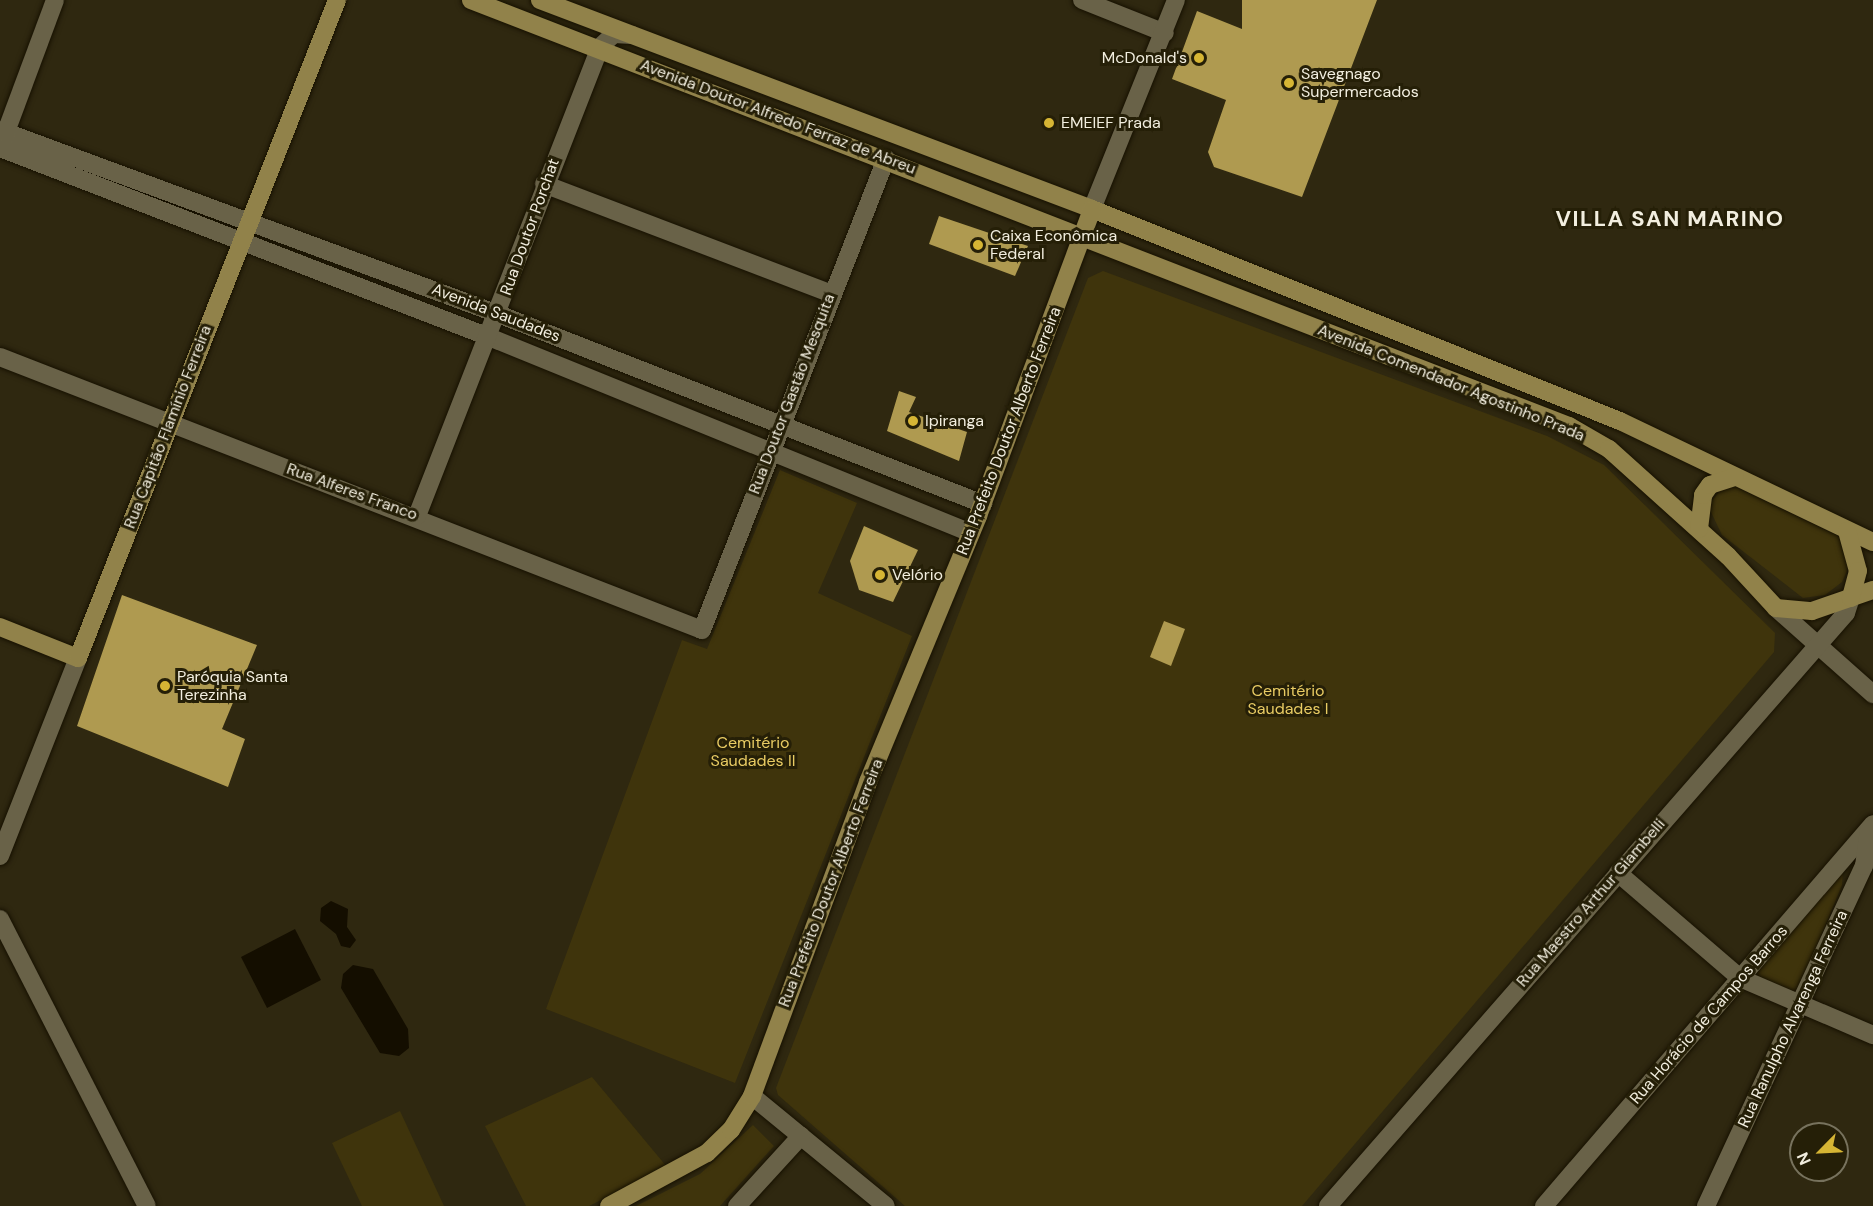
<!DOCTYPE html>
<html>
<head>
<meta charset="utf-8">
<style>
  body { margin:0 }
  #map { position:relative; width:1873px; height:1206px; overflow:hidden; background:#2f2810; font-family:"DM Sans",sans-serif }
  div>[style] { position:absolute }
  .green>* { inset:0; background:#3f340c }
  .water>* { inset:0; background:#140e00 }
  .building>* { inset:0; background:#af9a50 }
  .roads { filter:drop-shadow(0 0 2px #171100) drop-shadow(0 0 2px #171100) }
  .minor>* { height:18px; margin:-9px; padding:0 9px; transform-origin:9px; border-radius:9px; background:#696248 }
  .major>* { height:18px; margin:-9px; padding:0 9px; transform-origin:9px; border-radius:9px; background:#91824a }
  .dots>* { width:16px; height:16px; translate:-50% -50%; box-sizing:border-box; border:3px solid #251f07; border-radius:50% }
  span { translate:-50% -50%; white-space:nowrap; text-align:center; line-height:1.15; -webkit-text-stroke:6px #251f07; paint-order:stroke }
  .poi-label { font-size:16px; color:#f2eedf }
  .right { translate:-100% -50%; text-align:right }
  .left { translate:0 -50%; text-align:left }
  .street-label { font-size:16px; color:#f2eedf }
  .park-label { font-size:16px; color:#e8cb63 }
  .district-label { font-size:22px; color:#f2eedf; font-weight:700; letter-spacing:1.5px }
  .north { position:absolute; left:1789px; top:1122px; width:60px; height:60px; box-sizing:border-box; background:#251f07; border:2px solid #77725d; border-radius:50%; rotate:246deg; font-size:16px; font-weight:700; line-height:24px; text-align:center; color:#f2eedf }
  .north::after { content:''; display:block; margin:auto; width:21px; height:27px; background:#d6b534; clip-path:polygon(50% 0,100% 100%,50% 72%,0 100%) }
</style>
</head>
<body>
<div id="map">
  <div class="green">
    <i style="clip-path:polygon(1103px 271px,1547px 436px,1604px 465px,1775px 633px,1774px 652px,1302px 1206px,905px 1206px,778px 1095px,776px 1088px,1088px 278px)"></i>
    <i style="clip-path:polygon(780px 470px,857px 503px,818px 593px,912px 636px,735px 1083px,546px 1009px,682px 640px,707px 649px)"></i>
    <i style="clip-path:polygon(1734px 486px,1840px 537px,1850px 564px,1842px 582px,1825px 595px,1803px 598px,1722px 535px,1710px 510px,1711px 502px,1721px 490px)"></i>
    <i style="clip-path:polygon(1843px 871px,1842px 885px,1796px 996px,1752px 979px)"></i>
    <i style="clip-path:polygon(592px 1077px,667px 1167px,589px 1206px,526px 1206px,485px 1126px)"></i>
    <i style="clip-path:polygon(400px 1111px,444px 1206px,362px 1206px,332px 1143px)"></i>
    <i style="clip-path:polygon(753px 1125px,774px 1146px,720px 1206px,636px 1206px,700px 1174px)"></i>
  </div>
  <div class="water">
    <i style="clip-path:polygon(331px 901px,348px 909px,347px 927px,356px 940px,350px 948px,341px 946px,336px 934px,320px 921px,321px 908px)"></i>
    <i style="clip-path:polygon(295px 929px,321px 980px,267px 1008px,241px 957px)"></i>
    <i style="clip-path:polygon(353px 965px,373px 969px,408px 1029px,409px 1048px,399px 1056px,380px 1053px,341px 988px,343px 974px)"></i>
  </div>
  <div class="building">
    <i style="clip-path:polygon(1242px 0,1377px 0,1302px 197px,1214px 167px,1208px 152px,1226px 100px,1172px 79px,1197px 11px,1242px 29px)"></i>
    <i style="clip-path:polygon(939px 216px,1028px 246px,1015px 276px,929px 244px)"></i>
    <i style="clip-path:polygon(899px 391px,916px 397px,909px 412px,967px 432px,959px 461px,887px 431px)"></i>
    <i style="clip-path:polygon(864px 526px,918px 550px,893px 602px,859px 590px,850px 561px)"></i>
    <i style="clip-path:polygon(122px 595px,257px 645px,222px 729px,245px 739px,228px 787px,77px 726px)"></i>
    <i style="clip-path:polygon(1164px 621px,1185px 629px,1171px 666px,1150px 657px)"></i>
  </div>
  <div class="roads">
    <div class="minor">
      <i style="left:1082px;top:0;width:89px;rotate:21.7deg"></i>
      <i style="left:0;top:130px;width:531px;rotate:20.28deg"></i>
      <i style="left:498px;top:314px;width:521px;rotate:21.39deg"></i>
      <i style="left:3px;top:140px;width:149px;rotate:-69.6deg"></i>
      <i style="left:0;top:148px;width:524px;rotate:21.13deg"></i>
      <i style="left:489px;top:337px;width:520px;rotate:22.13deg"></i>
      <i style="left:544px;top:184px;width:306px;rotate:20.9deg"></i>
      <i style="left:1092px;top:209px;width:225px;rotate:-68.1deg"></i>
      <i style="left:0;top:357px;width:753px;rotate:21.25deg"></i>
      <i style="left:702px;top:630px;width:506px;rotate:-68.66deg"></i>
      <i style="left:417px;top:516px;width:503px;rotate:-68.68deg"></i>
      <i style="left:600px;top:47px;width:19px;rotate:-43deg"></i>
      <i style="left:614px;top:34px;width:18px;rotate:3deg"></i>
      <i style="left:1776px;top:608px;width:130px;rotate:41.6deg"></i>
      <i style="left:0;top:856px;width:213px;rotate:-68.5deg"></i>
      <i style="left:1618px;top:873px;width:161px;rotate:40.7deg"></i>
      <i style="left:1740px;top:978px;width:145px;rotate:23.2deg"></i>
      <i style="left:0;top:919px;width:322px;rotate:62.9deg"></i>
      <i style="left:752px;top:1096px;width:173px;rotate:39.4deg"></i>
      <i style="left:737px;top:1206px;width:95px;rotate:-47.6deg"></i>
      <i style="left:1328px;top:1206px;width:787px;rotate:-48.86deg"></i>
      <i style="left:1846px;top:613px;width:16px;rotate:-72deg"></i>
      <i style="left:1544px;top:1206px;width:504px;rotate:-49.26deg"></i>
      <i style="left:1706px;top:1206px;width:375px;rotate:-65.1deg"></i>
      <i style="left:1864px;top:866px;width:37px;rotate:-82deg"></i>
    </div>
    <div class="major">
      <i style="left:471px;top:0;width:1178px;rotate:21.21deg"></i>
      <i style="left:1569px;top:426px;width:46px;rotate:29.9deg"></i>
      <i style="left:1609px;top:449px;width:160px;rotate:42deg"></i>
      <i style="left:1728px;top:556px;width:71px;rotate:47.3deg"></i>
      <i style="left:1776px;top:608px;width:36px;rotate:5deg"></i>
      <i style="left:1812px;top:611px;width:65px;rotate:-19deg"></i>
      <i style="left:540px;top:0;width:590px;rotate:20.74deg"></i>
      <i style="left:1092px;top:209px;width:569px;rotate:21.88deg"></i>
      <i style="left:1620px;top:421px;width:280px;rotate:25.6deg"></i>
      <i style="left:1699px;top:529px;width:34px;rotate:-83deg"></i>
      <i style="left:1703px;top:495px;width:12px;rotate:-55deg"></i>
      <i style="left:1710px;top:485px;width:26px;rotate:-18deg"></i>
      <i style="left:1847px;top:531px;width:41px;rotate:74.6deg"></i>
      <i style="left:1858px;top:571px;width:28px;rotate:105deg"></i>
      <i style="left:0;top:627px;width:84px;rotate:21.7deg"></i>
      <i style="left:78px;top:658px;width:707px;rotate:-68.51deg"></i>
      <i style="left:609px;top:1206px;width:111px;rotate:-28.4deg"></i>
      <i style="left:707px;top:1153px;width:33px;rotate:-44deg"></i>
      <i style="left:731px;top:1130px;width:40px;rotate:-58deg"></i>
      <i style="left:752px;top:1096px;width:335px;rotate:-69.7deg"></i>
      <i style="left:868px;top:782px;width:288px;rotate:-67.5deg"></i>
      <i style="left:978px;top:516px;width:327px;rotate:-69.6deg"></i>
    </div>
  </div>
  <div class="dots">
    <i style="left:1199px;top:58px;background:#d6b534"></i>
    <i style="left:1289px;top:83px;background:#d6b534"></i>
    <i style="left:1049px;top:123px;background:#d6b534"></i>
    <i style="left:978px;top:245px;background:#d6b534"></i>
    <i style="left:913px;top:421px;background:#d6b534"></i>
    <i style="left:880px;top:575px;background:#d6b534"></i>
    <i style="left:165px;top:686px;background:#d6b534"></i>
  </div>
  <div class="poi-label">
    <span class="right" style="left:1187px;top:58px">McDonald's</span>
    <span class="left" style="left:1301px;top:83px">Savegnago<br>Supermercados</span>
    <span class="left" style="left:1061px;top:123px">EMEIEF Prada</span>
    <span class="left" style="left:990px;top:245px">Caixa Econômica<br>Federal</span>
    <span class="left" style="left:925px;top:421px">Ipiranga</span>
    <span class="left" style="left:892px;top:575px">Velório</span>
    <span class="left" style="left:177px;top:686px">Paróquia Santa<br>Terezinha</span>
  </div>
  <div class="street-label">
    <span style="left:778px;top:117px;rotate:21deg">Avenida Doutor Alfredo Ferraz de Abreu</span>
    <span style="left:530px;top:227px;rotate:-70deg">Rua Doutor Porchat</span>
    <span style="left:496px;top:313px;rotate:21deg">Avenida Saudades</span>
    <span style="left:1451px;top:383px;rotate:22deg">Avenida Comendador Agostinho Prada</span>
    <span style="left:792px;top:394px;rotate:-69deg">Rua Doutor Gastão Mesquita</span>
    <span style="left:168px;top:427px;rotate:-69deg">Rua Capitão Flamínio Ferreira</span>
    <span style="left:1009px;top:431px;rotate:-69deg">Rua Prefeito Doutor Alberto Ferreira</span>
    <span style="left:352px;top:492px;rotate:20deg">Rua Alferes Franco</span>
    <span style="left:831px;top:883px;rotate:-69deg">Rua Prefeito Doutor Alberto Ferreira</span>
    <span style="left:1591px;top:903px;rotate:-49deg">Rua Maestro Arthur Giambelli</span>
    <span style="left:1709px;top:1015px;rotate:-49deg">Rua Horácio de Campos Barros</span>
    <span style="left:1793px;top:1019px;rotate:-65deg">Rua Ranulpho Alvarenga Ferreira</span>
  </div>
  <div class="park-label">
    <span style="left:1288px;top:700px">Cemitério<br>Saudades I</span>
    <span style="left:753px;top:752px">Cemitério<br>Saudades II</span>
  </div>
  <div class="district-label">
    <span style="left:1670px;top:219px">VILLA SAN MARINO</span>
  </div>
  <div class="north">N</div>
</div>
</body>
</html>
